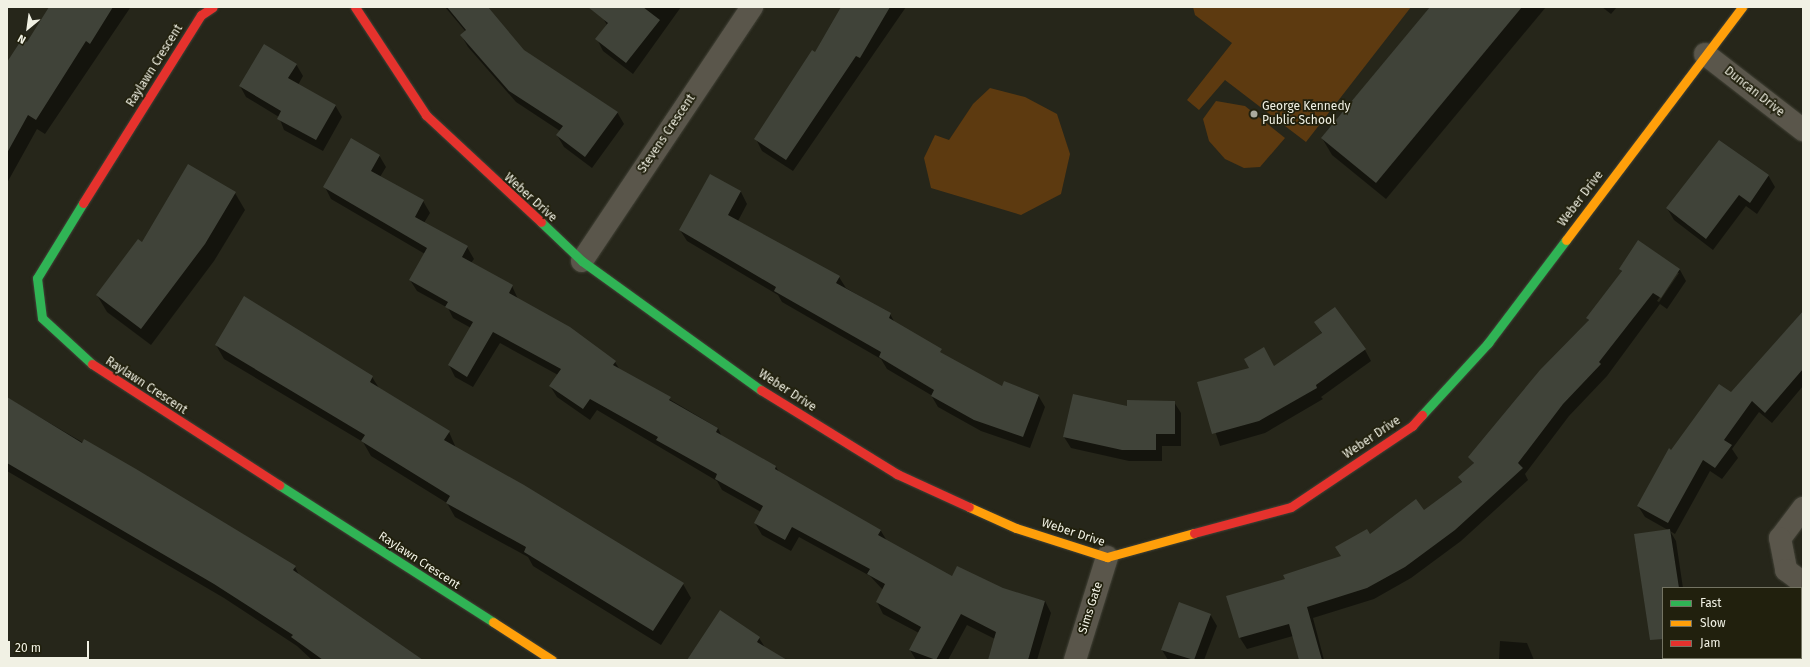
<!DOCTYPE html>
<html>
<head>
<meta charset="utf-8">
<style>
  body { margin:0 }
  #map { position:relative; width:1810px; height:667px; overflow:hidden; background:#26261a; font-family:"Fira Sans",sans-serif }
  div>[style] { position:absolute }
  .green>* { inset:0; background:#5d3a10 }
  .shadow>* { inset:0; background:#0007 }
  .building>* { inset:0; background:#404339 }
  .roads { filter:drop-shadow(0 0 1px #424237) drop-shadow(0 0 1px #424237) }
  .street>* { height:22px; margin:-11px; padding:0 11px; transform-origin:11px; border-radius:11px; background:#5a564b }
  .fast>* { height:9px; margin:-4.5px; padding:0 4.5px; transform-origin:4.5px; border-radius:4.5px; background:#30b455 }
  .slow>* { height:9px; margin:-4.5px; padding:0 4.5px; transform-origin:4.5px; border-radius:4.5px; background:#ff9f0a }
  .jam>* { height:9px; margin:-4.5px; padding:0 4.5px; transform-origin:4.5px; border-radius:4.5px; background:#e5322d }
  .dots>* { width:11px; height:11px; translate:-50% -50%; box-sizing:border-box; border:2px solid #21200d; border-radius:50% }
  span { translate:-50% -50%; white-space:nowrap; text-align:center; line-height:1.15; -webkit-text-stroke:3.5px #21200d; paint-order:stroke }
  .street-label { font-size:12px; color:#f1f1e4 }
  .poi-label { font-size:12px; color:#f1f1e4 }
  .left { translate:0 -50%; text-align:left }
  .frame { position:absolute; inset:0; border:8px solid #f1f1e4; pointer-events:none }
  .legend { position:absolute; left:1662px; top:587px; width:140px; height:72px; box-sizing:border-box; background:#21200d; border:1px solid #747463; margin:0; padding:5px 7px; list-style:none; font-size:12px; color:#f1f1e4 }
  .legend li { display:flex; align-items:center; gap:8px; height:20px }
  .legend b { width:20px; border:1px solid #747463 }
  .north { position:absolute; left:8px; top:8px; width:40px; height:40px; -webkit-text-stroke:3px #21200d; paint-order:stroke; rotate:209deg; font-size:11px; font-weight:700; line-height:16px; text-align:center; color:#f1f1e4 }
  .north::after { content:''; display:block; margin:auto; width:14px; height:18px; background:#f1f1e4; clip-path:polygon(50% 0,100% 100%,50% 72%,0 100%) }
  .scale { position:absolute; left:8px; top:641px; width:81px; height:18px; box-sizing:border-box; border:2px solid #f1f1e4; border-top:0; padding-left:5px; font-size:12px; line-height:14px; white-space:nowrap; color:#f1f1e4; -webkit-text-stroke:3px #21200d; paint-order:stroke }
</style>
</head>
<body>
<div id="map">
  <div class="green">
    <i style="clip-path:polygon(1193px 7px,1411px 7px,1306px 142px,1225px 80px,1199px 110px,1187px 100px,1232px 43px,1195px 15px)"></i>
    <i style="clip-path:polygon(990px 88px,1025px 97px,1057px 114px,1070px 154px,1061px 194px,1021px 215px,931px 188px,924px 158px,935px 135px,949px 140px,973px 104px)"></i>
    <i style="clip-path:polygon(1216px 101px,1245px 106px,1285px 138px,1260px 167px,1244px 168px,1225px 159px,1209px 141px,1203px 119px)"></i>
  </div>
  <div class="shadow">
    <i style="clip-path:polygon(50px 7px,130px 8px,45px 134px,37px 129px,7px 183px,7px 64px,28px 43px)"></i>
    <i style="clip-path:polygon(445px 7px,486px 7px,524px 51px,617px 112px,624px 124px,592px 168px,564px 147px,557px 135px,560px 131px,516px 102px,468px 47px,461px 35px,466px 32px)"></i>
    <i style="clip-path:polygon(612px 7px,681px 7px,633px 74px,603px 51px,597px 39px,607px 25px,603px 18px)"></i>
    <i style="clip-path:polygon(842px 7px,906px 7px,793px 171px,762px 151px,756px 139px,816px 54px)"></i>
    <i style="clip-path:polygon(1431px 7px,1546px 7px,1386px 199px,1332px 155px,1322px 138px)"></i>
    <i style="clip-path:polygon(1602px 7px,1617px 7px,1611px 14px)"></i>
    <i style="clip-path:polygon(296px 64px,303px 76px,298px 85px,335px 105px,342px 117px,323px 151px,284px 130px,279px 117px,246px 97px,240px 86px)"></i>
    <i style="clip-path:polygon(379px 155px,386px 167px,380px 177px,423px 201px,430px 213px,424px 223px,467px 247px,474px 259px,471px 263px,512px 286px,518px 299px,615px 362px,620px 370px,718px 428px,722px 437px,776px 467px,779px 472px,881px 531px,887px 541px,952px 577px,1045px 601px,1051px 613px,1037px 660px,989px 660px,995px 639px,967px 625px,948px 660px,916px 660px,910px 650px,919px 633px,883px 614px,877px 602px,883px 590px,870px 576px,799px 537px,791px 551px,762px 535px,755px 523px,761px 512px,722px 490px,717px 481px,597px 410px,590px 420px,557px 397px,550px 386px,558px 375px,500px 343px,473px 387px,455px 377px,449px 365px,471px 328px,453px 318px,448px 308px,417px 291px,410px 280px,425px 254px,331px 199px,325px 187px)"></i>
    <i style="clip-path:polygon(710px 175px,741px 192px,747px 204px,738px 221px,839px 277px,846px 288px,890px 314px,895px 323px,944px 356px,1002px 388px,1038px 395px,1045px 407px,1030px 448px,981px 431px,938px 407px,931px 395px,887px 369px,881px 359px,782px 302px,778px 295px,687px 241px,680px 230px)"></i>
    <i style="clip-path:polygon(1768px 175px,1775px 187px,1757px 214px,1746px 206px,1713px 250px,1674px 220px,1667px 208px)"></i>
    <i style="clip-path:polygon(235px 193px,245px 210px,214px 261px,151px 345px,107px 312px,97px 295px,142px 243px)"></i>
    <i style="clip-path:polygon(evenodd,1620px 269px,1680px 270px,1686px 281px,1667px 309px,1660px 304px,1607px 376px,1569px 416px,1525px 474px,1528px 480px,1461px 541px,1411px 578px,1374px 599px,1313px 618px,1324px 660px,1300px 660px,1293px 636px,1247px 649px,1240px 638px,1286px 579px,1342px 557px,1369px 536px,1424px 512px,1462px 483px,1459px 478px,1474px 464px,1470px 457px,1589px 321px,1587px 318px,1622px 272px,1620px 269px,1676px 273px,1679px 273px,1659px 302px,1657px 301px,1676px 273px)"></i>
    <i style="clip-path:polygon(1803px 311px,1803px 386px,1772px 423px,1759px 412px,1732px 449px,1738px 458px,1722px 479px,1710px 471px,1675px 534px,1670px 531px,1676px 541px,1683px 588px,1663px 588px,1663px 610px,1652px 612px,1668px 530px,1645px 517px,1638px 506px,1671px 451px,1732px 394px)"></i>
    <i style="clip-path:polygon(1315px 322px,1365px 350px,1371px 361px,1321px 397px,1323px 399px,1265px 433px,1220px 446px,1199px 383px,1274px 367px,1322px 334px)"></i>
    <i style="clip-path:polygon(216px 345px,372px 377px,379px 388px,449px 432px,456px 448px,683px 584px,691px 598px,661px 645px,533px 566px,528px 557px,455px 517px,447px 503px,371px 456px,363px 442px,224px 359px)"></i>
    <i style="clip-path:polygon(7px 398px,295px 567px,300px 577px,421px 660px,312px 660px,297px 646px,224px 598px,7px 471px)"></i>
    <i style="clip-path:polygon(1174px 402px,1181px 413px,1181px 446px,1162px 446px,1162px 461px,1129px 461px,1071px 448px,1064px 437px,1128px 407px)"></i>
    <i style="clip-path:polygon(1210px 614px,1217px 626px,1204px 660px,1168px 660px,1162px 650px)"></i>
    <i style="clip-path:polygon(759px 638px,766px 649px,785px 660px,693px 660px)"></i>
    <i style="clip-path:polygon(1500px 641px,1527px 643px,1534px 660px,1499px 660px)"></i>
    <i style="clip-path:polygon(1676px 658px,1724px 658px,1725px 660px,1678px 660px)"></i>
    <i style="clip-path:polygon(1733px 658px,1749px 658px,1752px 660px,1732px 660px)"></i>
  </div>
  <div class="building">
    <i style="clip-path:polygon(49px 7px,113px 7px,90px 44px,86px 41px,36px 120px,28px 115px,7px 153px,7px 62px,22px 39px,27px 42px)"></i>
    <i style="clip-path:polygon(447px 7px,488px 7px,524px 50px,618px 112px,585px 157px,556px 135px,563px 126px,509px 91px,460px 35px,466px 30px)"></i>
    <i style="clip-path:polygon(588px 7px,643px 7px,660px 20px,626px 63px,595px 39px,608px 23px)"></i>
    <i style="clip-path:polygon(841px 7px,890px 7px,860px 58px,856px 56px,786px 160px,754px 139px,812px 50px,815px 52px)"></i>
    <i style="clip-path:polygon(1430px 7px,1522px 7px,1376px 183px,1321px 138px)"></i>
    <i style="clip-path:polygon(264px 44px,297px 64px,288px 78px,336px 105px,316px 140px,277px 119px,281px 111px,239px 86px)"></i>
    <i style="clip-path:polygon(351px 138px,380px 155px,371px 171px,424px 200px,415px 217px,468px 246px,462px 257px,513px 285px,509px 293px,570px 327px,616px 361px,613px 365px,671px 397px,669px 400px,718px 428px,716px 432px,776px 466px,775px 469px,881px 530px,878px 535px,952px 576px,957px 566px,1003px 588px,1045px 601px,1028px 660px,988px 660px,996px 632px,961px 614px,936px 660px,909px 650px,921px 627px,876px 602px,885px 584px,867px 574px,870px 569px,792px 527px,785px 540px,754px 523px,763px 506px,715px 479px,717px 474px,656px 440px,658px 437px,590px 399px,583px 409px,549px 386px,561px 369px,493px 332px,467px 377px,448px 365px,473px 322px,445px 307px,448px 302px,409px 280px,427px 248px,323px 187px)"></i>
    <i style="clip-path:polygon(1719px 140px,1769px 175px,1750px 203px,1739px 195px,1706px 239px,1666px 208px)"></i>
    <i style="clip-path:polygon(188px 164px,236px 192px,205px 244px,141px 329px,96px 295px,138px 239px,142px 242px)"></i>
    <i style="clip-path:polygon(710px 174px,741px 191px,728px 215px,840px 276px,836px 283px,891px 313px,889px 318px,942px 349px,940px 352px,1002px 386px,1004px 381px,1039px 395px,1023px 437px,974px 420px,931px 396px,934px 390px,879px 357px,881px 352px,774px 291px,776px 287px,679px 230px)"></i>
    <i style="clip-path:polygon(1638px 240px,1680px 269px,1661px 298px,1653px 293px,1599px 362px,1601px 364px,1563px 404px,1518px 463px,1523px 468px,1455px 530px,1405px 567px,1367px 588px,1307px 607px,1322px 660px,1299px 660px,1289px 624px,1239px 638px,1226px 596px,1285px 579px,1283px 575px,1341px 556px,1335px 547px,1367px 529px,1370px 534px,1416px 499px,1424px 510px,1462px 482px,1458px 477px,1474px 463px,1468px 457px,1540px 370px,1589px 320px,1586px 318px,1622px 271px,1619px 269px)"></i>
    <i style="clip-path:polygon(244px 296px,373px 376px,370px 382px,450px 431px,444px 440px,524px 485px,684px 583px,653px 631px,524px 552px,526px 547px,446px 503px,450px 496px,361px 441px,365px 435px,215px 345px)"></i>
    <i style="clip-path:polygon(1335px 307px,1366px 349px,1316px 385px,1317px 388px,1259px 421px,1212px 434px,1197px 382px,1249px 368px,1244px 359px,1264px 347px,1274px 366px,1322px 333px,1314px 322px)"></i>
    <i style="clip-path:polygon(1803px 311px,1803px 369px,1765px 413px,1752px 401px,1724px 440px,1732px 445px,1715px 468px,1703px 460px,1668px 523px,1637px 506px,1669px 448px,1671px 450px,1719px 384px,1731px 392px)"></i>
    <i style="clip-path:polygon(1073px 394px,1127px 406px,1127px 400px,1175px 401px,1175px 434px,1156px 434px,1156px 450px,1122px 450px,1063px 437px)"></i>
    <i style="clip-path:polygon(7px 397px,82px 443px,84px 439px,136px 469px,296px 566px,293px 570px,423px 660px,323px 660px,291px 637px,293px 635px,214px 584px,7px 463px)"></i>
    <i style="clip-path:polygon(1670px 529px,1679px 588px,1663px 588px,1663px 639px,1650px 640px,1634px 534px)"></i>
    <i style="clip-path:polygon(1179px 602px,1211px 614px,1194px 660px,1161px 650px)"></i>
    <i style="clip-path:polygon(720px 610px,760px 637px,757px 642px,787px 660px,687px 660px)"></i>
  </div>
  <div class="roads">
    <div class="street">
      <i style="left:1705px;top:54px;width:124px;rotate:37.8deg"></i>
      <i style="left:582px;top:261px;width:306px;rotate:-56.2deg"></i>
      <i style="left:1803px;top:508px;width:38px;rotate:127deg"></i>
      <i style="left:1780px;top:538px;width:33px;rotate:79deg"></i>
      <i style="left:1786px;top:570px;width:21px;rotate:37deg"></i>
      <i style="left:1075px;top:660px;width:108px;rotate:-72.7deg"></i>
    </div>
    <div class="fast">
      <i style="left:83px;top:203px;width:88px;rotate:121.5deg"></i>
      <i style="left:37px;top:278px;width:40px;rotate:82.9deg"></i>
      <i style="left:42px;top:318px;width:68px;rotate:42.6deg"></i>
      <i style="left:541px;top:222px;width:57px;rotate:43.6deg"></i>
      <i style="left:582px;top:261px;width:221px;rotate:35.8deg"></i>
      <i style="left:1422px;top:415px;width:98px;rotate:-47.5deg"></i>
      <i style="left:1488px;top:343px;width:129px;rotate:-52.9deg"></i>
      <i style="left:279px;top:485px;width:254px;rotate:32.6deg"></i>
    </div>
    <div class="slow">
      <i style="left:1566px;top:240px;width:292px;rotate:-52.9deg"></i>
      <i style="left:969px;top:507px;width:51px;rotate:24.1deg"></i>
      <i style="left:1016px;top:528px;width:96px;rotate:17.7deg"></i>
      <i style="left:1107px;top:557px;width:90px;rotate:-15.4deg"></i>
      <i style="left:493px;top:622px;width:70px;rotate:32.8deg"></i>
    </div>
    <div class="jam">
      <i style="left:355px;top:7px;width:129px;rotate:56.7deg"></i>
      <i style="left:426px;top:115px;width:157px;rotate:42.9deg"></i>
      <i style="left:83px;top:203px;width:222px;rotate:-57.9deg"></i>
      <i style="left:201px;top:15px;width:14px;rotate:-34deg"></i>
      <i style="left:92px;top:364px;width:223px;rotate:32.9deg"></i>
      <i style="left:761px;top:390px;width:160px;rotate:31.7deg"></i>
      <i style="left:897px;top:474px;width:79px;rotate:24.6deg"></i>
      <i style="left:1194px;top:533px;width:100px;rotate:-15deg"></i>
      <i style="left:1291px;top:507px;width:146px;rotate:-33.8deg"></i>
      <i style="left:1412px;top:426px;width:15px;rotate:-48deg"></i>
    </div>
  </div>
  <div class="dots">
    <i style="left:1254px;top:114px;background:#aaaa9d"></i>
  </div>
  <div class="street-label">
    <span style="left:155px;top:66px;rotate:-58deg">Raylawn Crescent</span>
    <span style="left:1754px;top:92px;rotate:38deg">Duncan Drive</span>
    <span style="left:667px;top:134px;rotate:-56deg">Stevens Crescent</span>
    <span style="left:530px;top:198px;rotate:42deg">Weber Drive</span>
    <span style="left:1581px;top:199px;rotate:-53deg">Weber Drive</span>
    <span style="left:146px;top:386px;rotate:33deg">Raylawn Crescent</span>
    <span style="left:787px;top:391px;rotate:33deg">Weber Drive</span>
    <span style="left:1372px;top:438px;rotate:-34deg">Weber Drive</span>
    <span style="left:1073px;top:533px;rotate:18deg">Weber Drive</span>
    <span style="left:419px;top:561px;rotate:33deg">Raylawn Crescent</span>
    <span style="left:1091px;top:608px;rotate:-72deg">Sims Gate</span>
  </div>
  <div class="poi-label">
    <span class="left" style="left:1262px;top:114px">George Kennedy<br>Public School</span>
  </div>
  <div class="frame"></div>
  <ul class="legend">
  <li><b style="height:5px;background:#30b455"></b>Fast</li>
  <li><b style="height:5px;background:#ff9f0a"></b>Slow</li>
  <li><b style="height:5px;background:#e5322d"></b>Jam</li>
  </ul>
  <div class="north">N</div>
  <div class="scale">20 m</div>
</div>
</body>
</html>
